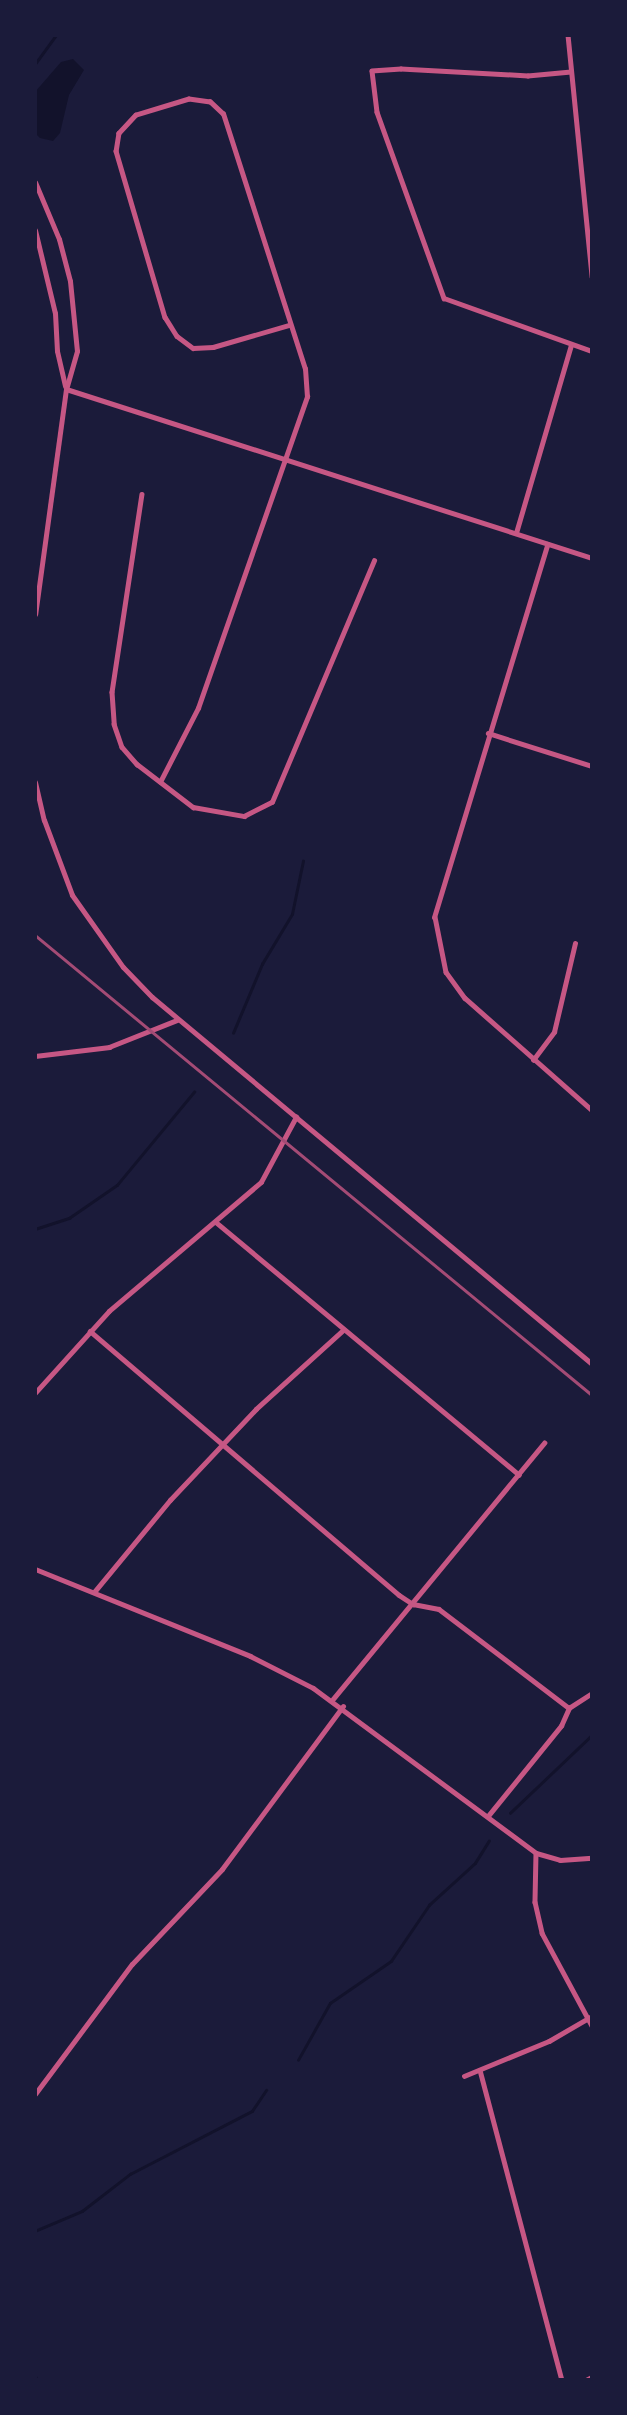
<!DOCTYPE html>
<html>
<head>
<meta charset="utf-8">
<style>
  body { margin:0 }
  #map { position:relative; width:627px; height:2415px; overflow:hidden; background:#1b1b3a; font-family:"PT Sans Narrow",sans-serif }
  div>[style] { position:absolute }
  .water>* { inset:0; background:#12122b }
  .stream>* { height:2.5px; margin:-1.25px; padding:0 1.25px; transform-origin:1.25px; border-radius:1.25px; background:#12122b }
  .minor>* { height:4.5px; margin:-2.25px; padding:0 2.25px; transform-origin:2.25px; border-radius:2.25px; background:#c65784 }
  .tertiary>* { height:5px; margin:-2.5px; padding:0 2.5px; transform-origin:2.5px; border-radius:2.5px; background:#c65784 }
  .rail>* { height:2.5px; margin:-1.25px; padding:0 1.25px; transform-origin:1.25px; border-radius:1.25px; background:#a44b75 }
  span { translate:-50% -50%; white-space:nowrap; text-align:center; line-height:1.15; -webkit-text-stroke:5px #1b1b3a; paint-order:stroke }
  .frame { position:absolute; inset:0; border:37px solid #1b1b3a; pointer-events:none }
</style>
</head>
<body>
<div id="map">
  <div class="water">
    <i style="clip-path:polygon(73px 59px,84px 70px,69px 95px,60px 133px,53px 141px,40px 138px,35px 133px,35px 92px,61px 62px)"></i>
  </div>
  <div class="stream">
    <i style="left:35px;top:64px;width:36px;rotate:-54deg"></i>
    <i style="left:233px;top:1033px;width:75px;rotate:-67.2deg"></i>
    <i style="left:262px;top:964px;width:58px;rotate:-59deg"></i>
    <i style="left:292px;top:914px;width:54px;rotate:-78.3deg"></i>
    <i style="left:35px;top:1229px;width:36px;rotate:-18deg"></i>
    <i style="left:69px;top:1218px;width:58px;rotate:-34.5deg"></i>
    <i style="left:117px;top:1185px;width:121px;rotate:-50.4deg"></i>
    <i style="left:510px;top:1813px;width:113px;rotate:-43.6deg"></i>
    <i style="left:298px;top:2060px;width:65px;rotate:-60.7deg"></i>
    <i style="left:330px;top:2003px;width:74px;rotate:-34.5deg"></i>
    <i style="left:391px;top:1961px;width:68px;rotate:-55.8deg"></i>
    <i style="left:429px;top:1905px;width:62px;rotate:-42.4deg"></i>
    <i style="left:475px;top:1863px;width:26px;rotate:-58deg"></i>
    <i style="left:35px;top:2231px;width:51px;rotate:-23.1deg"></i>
    <i style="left:82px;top:2211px;width:61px;rotate:-37.6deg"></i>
    <i style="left:130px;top:2174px;width:137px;rotate:-27.3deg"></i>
    <i style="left:252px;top:2111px;width:25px;rotate:-56deg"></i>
    <i style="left:35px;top:2375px;width:5px;rotate:68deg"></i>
  </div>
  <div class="minor">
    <i style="left:568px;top:35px;width:243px;rotate:84.3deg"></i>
    <i style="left:571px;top:72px;width:43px;rotate:174.7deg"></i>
    <i style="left:528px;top:76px;width:127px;rotate:-176.8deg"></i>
    <i style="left:401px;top:69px;width:29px;rotate:176deg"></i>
    <i style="left:372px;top:71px;width:41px;rotate:83deg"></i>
    <i style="left:377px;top:112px;width:198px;rotate:70.2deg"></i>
    <i style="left:444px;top:298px;width:157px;rotate:19.7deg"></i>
    <i style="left:142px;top:494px;width:200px;rotate:98.6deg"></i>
    <i style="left:112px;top:692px;width:32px;rotate:86deg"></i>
    <i style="left:114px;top:724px;width:24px;rotate:71deg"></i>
    <i style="left:122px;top:747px;width:23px;rotate:49deg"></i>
    <i style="left:137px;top:764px;width:71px;rotate:37.5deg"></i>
    <i style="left:193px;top:807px;width:52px;rotate:10deg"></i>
    <i style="left:244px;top:816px;width:31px;rotate:-27deg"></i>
    <i style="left:272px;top:802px;width:262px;rotate:-67.1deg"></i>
    <i style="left:516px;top:533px;width:196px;rotate:-73.7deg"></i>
    <i style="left:548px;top:544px;width:390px;rotate:106.9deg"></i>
    <i style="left:435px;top:917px;width:56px;rotate:78.7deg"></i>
    <i style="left:446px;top:972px;width:32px;rotate:54deg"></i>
    <i style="left:465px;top:998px;width:169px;rotate:41.4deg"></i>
    <i style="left:488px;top:733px;width:109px;rotate:17.6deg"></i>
    <i style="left:160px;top:782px;width:83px;rotate:-62.8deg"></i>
    <i style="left:198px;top:708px;width:330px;rotate:-70.7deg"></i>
    <i style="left:307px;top:397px;width:28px;rotate:-94deg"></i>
    <i style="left:305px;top:369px;width:268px;rotate:-107.8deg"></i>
    <i style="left:223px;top:114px;width:18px;rotate:-137deg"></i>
    <i style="left:210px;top:102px;width:21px;rotate:-172deg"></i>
    <i style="left:189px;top:99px;width:55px;rotate:163.2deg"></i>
    <i style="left:136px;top:115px;width:25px;rotate:133deg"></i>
    <i style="left:119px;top:133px;width:18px;rotate:99deg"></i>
    <i style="left:116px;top:151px;width:173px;rotate:73.6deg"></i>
    <i style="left:165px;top:317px;width:22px;rotate:58deg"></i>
    <i style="left:177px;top:336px;width:20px;rotate:37deg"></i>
    <i style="left:193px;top:348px;width:20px;rotate:-3deg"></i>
    <i style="left:213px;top:347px;width:79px;rotate:-16.1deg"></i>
    <i style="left:35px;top:1056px;width:75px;rotate:-6.9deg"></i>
    <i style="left:109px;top:1047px;width:73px;rotate:-21.7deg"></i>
    <i style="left:533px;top:1060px;width:35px;rotate:-53deg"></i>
    <i style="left:554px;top:1032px;width:91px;rotate:-76.7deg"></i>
    <i style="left:217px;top:1223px;width:393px;rotate:39.8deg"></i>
    <i style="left:90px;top:1331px;width:406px;rotate:40.5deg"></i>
    <i style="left:399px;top:1595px;width:17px;rotate:33deg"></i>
    <i style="left:413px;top:1604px;width:26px;rotate:11deg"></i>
    <i style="left:439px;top:1609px;width:163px;rotate:37.3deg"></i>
    <i style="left:35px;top:1393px;width:110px;rotate:-47.9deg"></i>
    <i style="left:109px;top:1311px;width:199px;rotate:-40.3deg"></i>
    <i style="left:261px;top:1182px;width:74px;rotate:-61.7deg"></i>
    <i style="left:95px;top:1591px;width:118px;rotate:-50.5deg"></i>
    <i style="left:170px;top:1500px;width:125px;rotate:-46.6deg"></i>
    <i style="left:256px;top:1409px;width:118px;rotate:-42.2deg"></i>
    <i style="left:333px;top:1699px;width:332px;rotate:-50.5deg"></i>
    <i style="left:488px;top:1816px;width:116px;rotate:-51deg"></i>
    <i style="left:561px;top:1726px;width:20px;rotate:-66deg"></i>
    <i style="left:569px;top:1708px;width:27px;rotate:-33deg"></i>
    <i style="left:536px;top:1853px;width:49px;rotate:91.2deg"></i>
    <i style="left:535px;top:1902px;width:32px;rotate:77deg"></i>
    <i style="left:542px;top:1933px;width:106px;rotate:61.7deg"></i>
    <i style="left:480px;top:2070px;width:321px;rotate:75.2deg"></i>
    <i style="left:464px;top:2076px;width:92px;rotate:-22.4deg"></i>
    <i style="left:549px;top:2041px;width:50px;rotate:-30.2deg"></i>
    <i style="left:586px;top:2380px;width:7px;rotate:-27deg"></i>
  </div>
  <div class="tertiary">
    <i style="left:35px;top:182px;width:62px;rotate:67.2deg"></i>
    <i style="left:59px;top:239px;width:43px;rotate:75.3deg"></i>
    <i style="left:70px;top:281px;width:70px;rotate:84.3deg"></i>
    <i style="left:77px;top:351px;width:40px;rotate:106deg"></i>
    <i style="left:66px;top:389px;width:227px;rotate:97.8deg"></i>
    <i style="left:35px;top:230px;width:85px;rotate:76.5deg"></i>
    <i style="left:55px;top:313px;width:38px;rotate:87deg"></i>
    <i style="left:57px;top:351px;width:36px;rotate:77deg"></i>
    <i style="left:66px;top:389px;width:552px;rotate:17.81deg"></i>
    <i style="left:35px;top:782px;width:39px;rotate:77deg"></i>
    <i style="left:44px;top:820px;width:80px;rotate:69.5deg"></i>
    <i style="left:72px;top:895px;width:88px;rotate:54.7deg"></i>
    <i style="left:123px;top:967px;width:42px;rotate:46deg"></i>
    <i style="left:152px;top:997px;width:573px;rotate:39.83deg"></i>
    <i style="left:35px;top:1569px;width:232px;rotate:22deg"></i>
    <i style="left:250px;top:1656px;width:71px;rotate:26.9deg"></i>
    <i style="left:313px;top:1688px;width:277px;rotate:36.5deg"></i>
    <i style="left:536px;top:1853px;width:25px;rotate:16deg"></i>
    <i style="left:560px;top:1860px;width:32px;rotate:-4deg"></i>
    <i style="left:35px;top:2094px;width:162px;rotate:-53.3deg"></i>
    <i style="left:132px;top:1964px;width:131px;rotate:-46.5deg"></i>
    <i style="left:222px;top:1869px;width:203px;rotate:-53.4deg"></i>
  </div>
  <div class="rail">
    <i style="left:35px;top:935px;width:722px;rotate:39.55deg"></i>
  </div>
  <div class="frame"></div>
</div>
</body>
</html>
